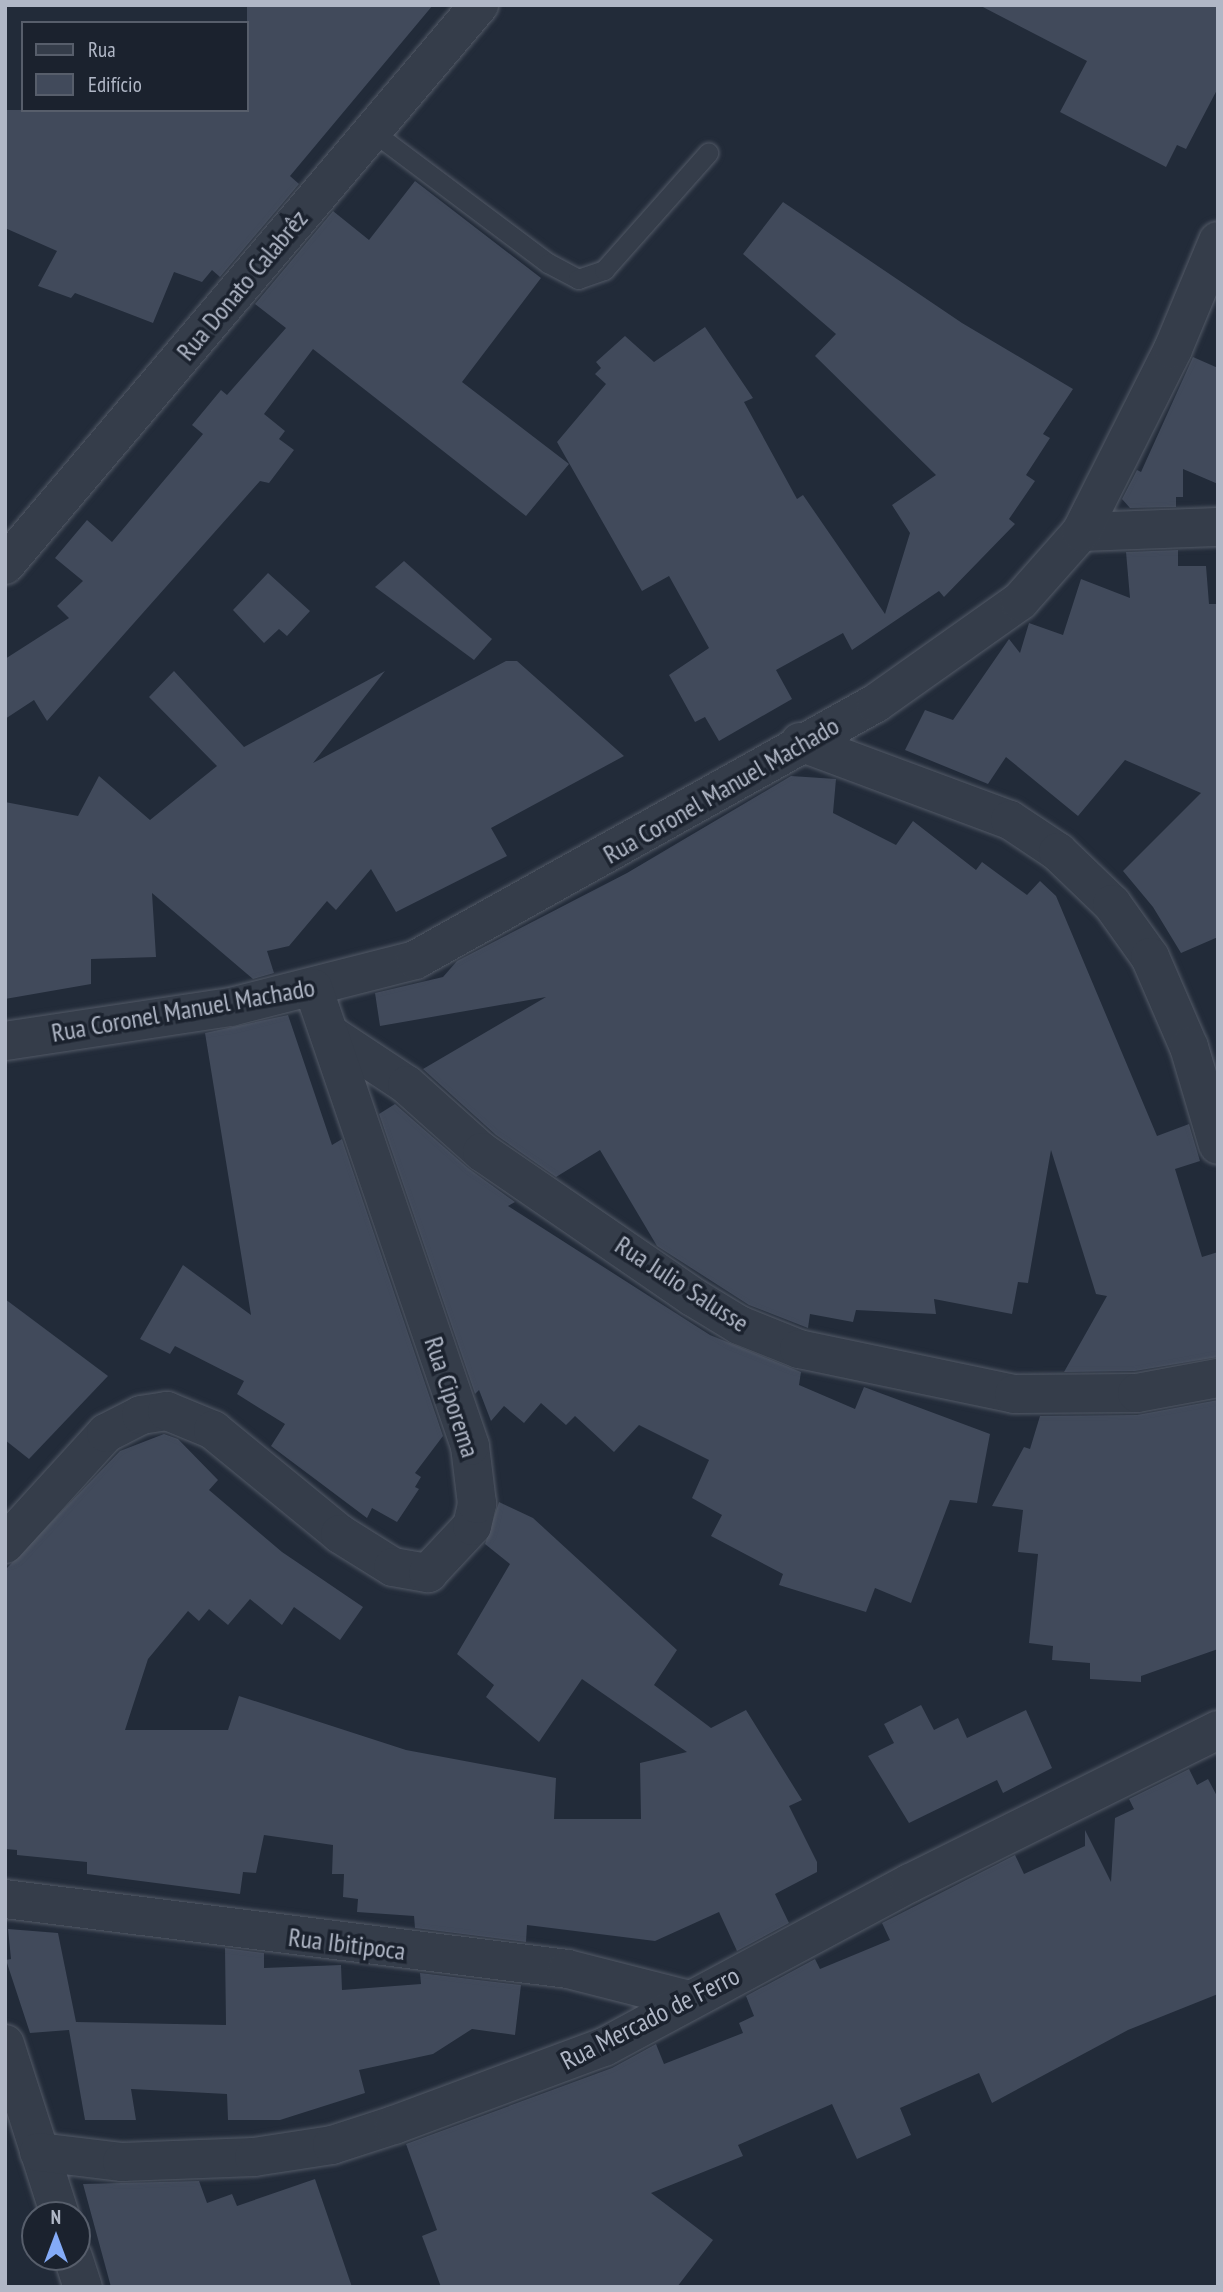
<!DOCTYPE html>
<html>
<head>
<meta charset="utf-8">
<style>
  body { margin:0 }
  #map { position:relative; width:1223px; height:2292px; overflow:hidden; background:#222b39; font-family:"PT Sans Narrow",sans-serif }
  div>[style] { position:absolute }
  .building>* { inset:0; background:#414a5b }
  .roads { filter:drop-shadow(0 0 2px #535a67) drop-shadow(0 0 2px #535a67) }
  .lane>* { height:19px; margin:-9.5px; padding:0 9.5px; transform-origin:9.5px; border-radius:9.5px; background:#353d4a }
  .street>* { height:38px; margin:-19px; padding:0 19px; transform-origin:19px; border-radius:19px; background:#353d4a }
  span { translate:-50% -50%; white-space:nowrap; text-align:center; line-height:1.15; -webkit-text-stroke:7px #1b222e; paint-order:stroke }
  .street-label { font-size:26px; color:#b0b7c6 }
  .frame { position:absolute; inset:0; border:7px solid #b0b7c6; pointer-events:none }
  .legend { position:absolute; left:21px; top:21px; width:228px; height:91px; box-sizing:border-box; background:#1b222e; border:2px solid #575e6b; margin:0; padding:9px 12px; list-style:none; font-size:21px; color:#b0b7c6 }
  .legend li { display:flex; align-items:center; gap:14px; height:35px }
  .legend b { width:35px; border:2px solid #575e6b }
  .north { position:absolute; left:21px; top:2201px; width:70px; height:70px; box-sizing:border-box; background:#1b222e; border:2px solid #575e6b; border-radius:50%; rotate:0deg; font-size:19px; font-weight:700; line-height:28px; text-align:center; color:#b0b7c6 }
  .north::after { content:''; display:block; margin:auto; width:24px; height:32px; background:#84abf7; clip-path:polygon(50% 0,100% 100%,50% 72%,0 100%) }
</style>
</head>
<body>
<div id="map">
  <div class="building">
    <i style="clip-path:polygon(247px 5px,433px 5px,290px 176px,299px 184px,220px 277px,212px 270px,202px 282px,174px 272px,153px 323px,75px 293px,71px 298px,38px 286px,57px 251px,5px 228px,5px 110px,247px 110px)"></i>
    <i style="clip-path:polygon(979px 5px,1218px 5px,1218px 88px,1186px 149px,1177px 145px,1166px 167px,1060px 112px,1087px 61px)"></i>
    <i style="clip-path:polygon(415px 181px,541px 278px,462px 382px,569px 464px,526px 516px,313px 349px,264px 414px,285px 431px,279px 439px,294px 450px,269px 483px,260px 481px,47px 721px,34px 700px,5px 719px,5px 659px,69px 618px,57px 606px,83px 581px,55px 558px,87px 520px,112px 542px,203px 434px,192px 425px,221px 390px,227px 395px,286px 328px,255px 304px,333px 211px,369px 240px)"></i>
    <i style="clip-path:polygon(783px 202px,962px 323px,1073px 389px,1043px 434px,1050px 438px,1026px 475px,1035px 481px,1009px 519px,1015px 524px,944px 597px,939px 591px,852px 650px,843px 633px,776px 670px,792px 699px,719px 741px,705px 717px,695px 722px,669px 675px,709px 648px,669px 576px,642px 591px,557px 442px,606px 384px,595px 374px,601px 368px,596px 362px,625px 336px,654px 362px,705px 327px,753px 398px,744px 402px,797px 499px,803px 495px,885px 614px,910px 533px,892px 505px,936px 475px,815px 356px,836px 334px,743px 254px)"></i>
    <i style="clip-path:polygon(1193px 357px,1218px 368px,1218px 484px,1183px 469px,1183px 497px,1176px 497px,1176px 507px,1130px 508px,1122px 499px,1137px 470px,1141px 472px)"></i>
    <i style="clip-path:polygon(1178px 550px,1178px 566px,1206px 566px,1209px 604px,1218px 604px,1218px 937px,1181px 953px,1153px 907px,1123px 871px,1201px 793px,1125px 760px,1078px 816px,1006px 757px,988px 784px,905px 750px,925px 710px,953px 720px,1009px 639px,1020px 653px,1029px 623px,1063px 635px,1081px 579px,1130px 598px,1126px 552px)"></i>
    <i style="clip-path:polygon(404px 561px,492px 639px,474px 660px,375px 587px)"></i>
    <i style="clip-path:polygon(268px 573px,310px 611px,287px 636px,279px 629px,264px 643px,233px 610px)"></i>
    <i style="clip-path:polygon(506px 661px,517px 661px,624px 756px,491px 828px,507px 856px,396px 912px,371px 869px,336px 910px,327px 901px,289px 946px,267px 951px,274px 973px,253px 979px,152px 893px,156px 957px,91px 959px,91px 984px,5px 999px,5px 802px,78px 816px,99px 776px,150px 820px,217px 766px,149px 697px,174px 671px,244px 747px,385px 671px,313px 763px)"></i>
    <i style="clip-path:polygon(791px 776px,836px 779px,833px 813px,896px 845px,913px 821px,976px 870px,982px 862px,1027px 895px,1040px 881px,1056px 896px,1157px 1136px,1189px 1124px,1200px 1161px,1175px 1169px,1202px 1257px,1218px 1252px,1218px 1357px,1135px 1371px,1064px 1372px,1107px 1296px,1096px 1294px,1051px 1150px,1028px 1283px,1018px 1282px,1012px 1314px,934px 1299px,936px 1314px,856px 1310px,853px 1322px,810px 1314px,808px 1328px,749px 1305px,657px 1246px,600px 1150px,556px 1177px,496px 1135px,423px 1069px,546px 997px,380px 1026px,375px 993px,443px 977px,457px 961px,627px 873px)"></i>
    <i style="clip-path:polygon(288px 1015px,332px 1145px,342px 1139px,443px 1436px,415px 1473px,421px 1477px,415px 1487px,419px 1489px,397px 1522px,372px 1508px,367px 1518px,271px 1446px,285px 1424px,237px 1394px,244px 1381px,175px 1346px,170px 1354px,140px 1339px,183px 1265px,251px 1315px,205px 1033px)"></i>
    <i style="clip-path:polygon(395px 1104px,468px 1168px,515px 1202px,508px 1206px,710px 1335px,801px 1372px,799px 1385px,855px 1409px,864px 1387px,990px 1434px,977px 1503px,950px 1500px,911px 1603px,875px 1588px,866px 1612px,779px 1585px,783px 1574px,711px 1536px,722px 1515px,692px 1498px,709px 1460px,639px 1425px,614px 1452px,575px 1416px,566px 1425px,541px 1403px,524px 1423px,504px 1406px,491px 1421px,479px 1390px,475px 1394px,379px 1114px)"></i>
    <i style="clip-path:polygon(5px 1299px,108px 1376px,29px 1459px,5px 1440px)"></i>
    <i style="clip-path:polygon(1218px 1400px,1218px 1649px,1141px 1676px,1141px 1682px,1090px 1679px,1090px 1663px,1052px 1660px,1053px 1646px,1029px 1643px,1038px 1554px,1018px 1552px,1023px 1510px,992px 1506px,1024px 1447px,1030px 1449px,1040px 1416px,1137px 1415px)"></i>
    <i style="clip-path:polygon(164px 1434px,178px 1439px,218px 1480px,209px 1490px,282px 1552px,363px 1607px,340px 1640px,294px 1607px,282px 1625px,250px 1599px,228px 1625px,209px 1609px,199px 1621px,188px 1611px,148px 1659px,125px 1730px,228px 1730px,239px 1696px,406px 1750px,556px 1778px,554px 1819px,641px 1819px,640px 1763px,687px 1752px,582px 1679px,539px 1742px,486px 1697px,494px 1685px,457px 1654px,510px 1564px,485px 1544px,499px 1502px,533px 1518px,677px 1650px,654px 1685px,711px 1728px,746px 1710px,802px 1800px,789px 1806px,817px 1862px,817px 1872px,775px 1894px,789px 1923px,737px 1951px,719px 1912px,655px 1941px,527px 1925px,526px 1942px,415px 1928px,414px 1916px,357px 1912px,358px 1899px,343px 1897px,344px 1874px,332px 1874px,333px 1845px,264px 1835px,256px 1873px,243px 1872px,240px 1894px,87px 1874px,87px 1862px,17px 1855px,17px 1850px,5px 1849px,5px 1570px,120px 1451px)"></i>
    <i style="clip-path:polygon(921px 1705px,934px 1730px,958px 1718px,967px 1738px,1026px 1710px,1052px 1768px,1003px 1793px,997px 1780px,909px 1823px,868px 1756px,894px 1743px,884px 1724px)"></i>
    <i style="clip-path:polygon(1189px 1769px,1197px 1785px,1208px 1779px,1218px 1798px,1218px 1994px,1128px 2030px,992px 2103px,979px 2073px,900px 2108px,911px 2135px,857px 2159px,832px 2104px,738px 2145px,743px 2156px,651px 2193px,713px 2240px,677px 2287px,441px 2287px,422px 2236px,437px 2230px,406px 2144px,612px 2068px,656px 2044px,664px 2064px,743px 2033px,739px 2023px,754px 2016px,746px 1996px,815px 1959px,820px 1969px,890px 1940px,882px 1923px,1015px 1855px,1024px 1874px,1085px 1846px,1085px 1830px,1111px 1882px,1115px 1818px,1134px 1809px,1129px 1799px)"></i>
    <i style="clip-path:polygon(8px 1929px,58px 1933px,76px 2022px,226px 2025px,225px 1948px,264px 1953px,264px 1968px,341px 1965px,342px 1990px,421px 1984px,420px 1973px,521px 1985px,515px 2035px,472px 2029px,433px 2054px,359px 2070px,365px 2093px,280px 2120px,228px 2120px,227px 2094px,131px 2089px,136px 2120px,85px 2120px,69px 2030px,30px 2033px,6px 1960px,11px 1959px)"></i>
    <i style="clip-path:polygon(315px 2179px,352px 2287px,111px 2287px,83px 2184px,199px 2181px,207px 2203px,232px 2194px,237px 2206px)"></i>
  </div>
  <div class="roads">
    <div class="lane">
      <i style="left:372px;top:131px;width:220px;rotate:36.9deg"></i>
      <i style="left:548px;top:263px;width:34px;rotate:28deg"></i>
      <i style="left:578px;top:279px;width:28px;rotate:-19deg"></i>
      <i style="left:604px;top:270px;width:157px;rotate:-48.4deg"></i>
    </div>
    <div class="street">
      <i style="left:1081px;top:532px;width:137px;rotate:-2.1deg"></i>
      <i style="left:5px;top:565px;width:734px;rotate:-49.75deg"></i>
      <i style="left:800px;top:742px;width:224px;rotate:20.4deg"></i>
      <i style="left:1010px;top:820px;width:58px;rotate:33.7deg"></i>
      <i style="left:1058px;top:852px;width:75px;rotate:43.9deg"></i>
      <i style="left:1112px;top:904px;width:65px;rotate:54.4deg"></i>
      <i style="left:1150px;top:957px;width:98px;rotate:66.6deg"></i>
      <i style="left:1189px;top:1047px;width:102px;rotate:73.5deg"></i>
      <i style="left:330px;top:1034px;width:92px;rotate:33.5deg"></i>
      <i style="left:407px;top:1085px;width:101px;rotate:41.8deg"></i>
      <i style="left:482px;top:1152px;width:256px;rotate:34.5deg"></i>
      <i style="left:693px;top:1297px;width:54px;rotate:31.3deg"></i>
      <i style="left:739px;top:1325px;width:65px;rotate:21.8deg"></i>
      <i style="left:799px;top:1349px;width:220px;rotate:11.8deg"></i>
      <i style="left:1014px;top:1394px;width:123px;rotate:-0.5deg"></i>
      <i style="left:1137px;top:1393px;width:82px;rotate:-10.5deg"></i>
      <i style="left:5px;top:1041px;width:229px;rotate:-8.6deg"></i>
      <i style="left:231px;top:1007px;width:190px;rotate:-14.3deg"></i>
      <i style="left:415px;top:960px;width:528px;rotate:-29.14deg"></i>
      <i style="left:876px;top:703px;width:176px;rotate:-35.3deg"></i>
      <i style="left:1020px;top:601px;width:92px;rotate:-48.5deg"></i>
      <i style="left:1081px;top:532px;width:205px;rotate:-63.3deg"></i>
      <i style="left:1173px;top:349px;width:117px;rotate:-67.4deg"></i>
      <i style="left:5px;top:1544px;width:150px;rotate:-47.7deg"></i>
      <i style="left:106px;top:1433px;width:39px;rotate:-27deg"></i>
      <i style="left:141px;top:1415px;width:26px;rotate:-9deg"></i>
      <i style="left:167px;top:1411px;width:50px;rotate:22.4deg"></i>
      <i style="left:213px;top:1430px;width:164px;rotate:39.3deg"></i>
      <i style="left:340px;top:1534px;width:62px;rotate:31.9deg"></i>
      <i style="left:393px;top:1567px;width:36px;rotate:10deg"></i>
      <i style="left:428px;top:1573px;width:64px;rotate:-46.9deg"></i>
      <i style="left:472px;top:1526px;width:23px;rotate:-77deg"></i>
      <i style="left:477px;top:1504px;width:58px;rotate:-96.9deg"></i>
      <i style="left:470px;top:1446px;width:484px;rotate:-108.9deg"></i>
      <i style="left:5px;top:1899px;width:567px;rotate:7.09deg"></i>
      <i style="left:568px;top:1969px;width:122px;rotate:14.3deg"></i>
      <i style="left:5px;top:2044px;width:180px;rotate:72.2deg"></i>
      <i style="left:39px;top:2152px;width:84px;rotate:6.9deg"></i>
      <i style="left:122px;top:2162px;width:132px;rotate:-2.2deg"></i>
      <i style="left:254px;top:2157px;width:79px;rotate:-8.7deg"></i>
      <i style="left:332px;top:2145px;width:65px;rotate:-17.9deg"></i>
      <i style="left:394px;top:2125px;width:224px;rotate:-20.4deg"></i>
      <i style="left:604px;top:2047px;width:347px;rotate:-28.2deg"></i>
      <i style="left:910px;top:1883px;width:344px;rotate:-26.4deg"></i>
      <i style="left:73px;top:2257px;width:32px;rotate:72deg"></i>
    </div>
  </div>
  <div class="street-label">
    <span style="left:242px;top:285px;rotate:-50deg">Rua Donato Calabrêz</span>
    <span style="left:721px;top:790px;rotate:-30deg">Rua Coronel Manuel Machado</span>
    <span style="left:183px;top:1010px;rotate:-10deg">Rua Coronel Manuel Machado</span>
    <span style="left:682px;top:1284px;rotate:33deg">Rua Julio Salusse</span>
    <span style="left:452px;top:1397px;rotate:72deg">Rua Ciporema</span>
    <span style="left:347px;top:1944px;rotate:7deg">Rua Ibitipoca</span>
    <span style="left:650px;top:2018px;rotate:-27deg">Rua Mercado de Ferro</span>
  </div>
  <div class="frame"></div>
  <ul class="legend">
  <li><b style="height:9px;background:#353d4a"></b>Rua</li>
  <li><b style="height:19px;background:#414a5b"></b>Edifício</li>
  </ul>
  <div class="north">N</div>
</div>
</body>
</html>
